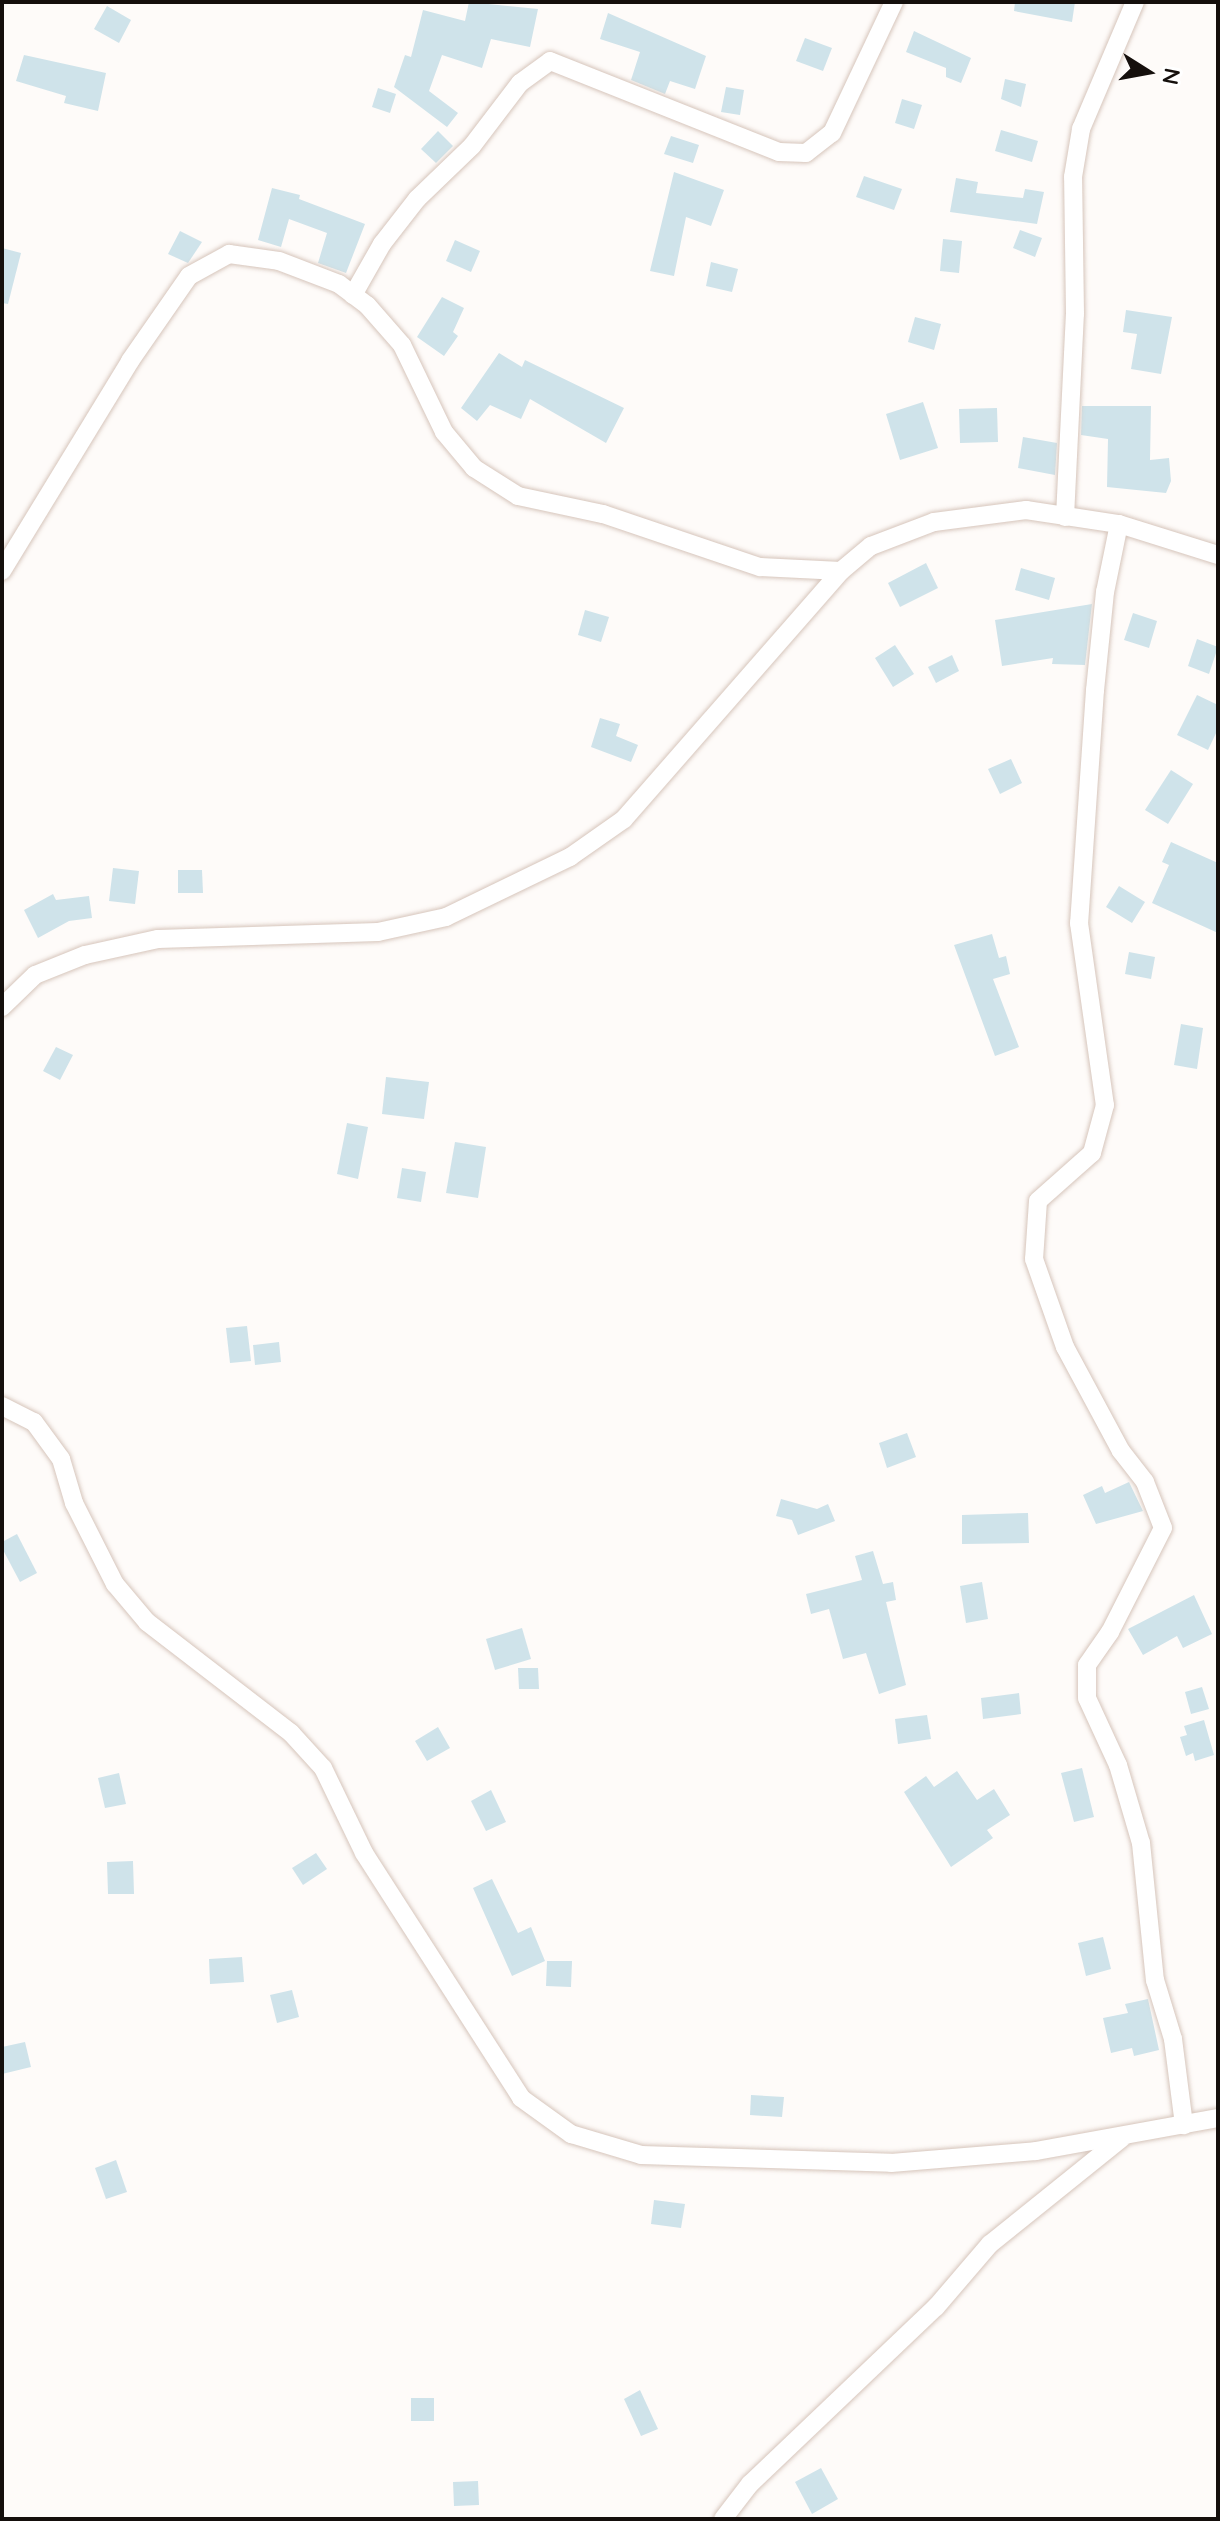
<!DOCTYPE html>
<html>
<head>
<meta charset="utf-8">
<style>
  body { margin:0 }
  #map { position:relative; width:1220px; height:2521px; overflow:hidden; background:#fefbf9; font-family:Quicksand,sans-serif }
  div>[style] { position:absolute }
  .building>* { inset:0; background:#cfe3ea }
  .roads { filter:drop-shadow(0 0 2px #d6c5bb) drop-shadow(0 0 2px #d6c5bb) }
  .minor>* { height:18px; margin:-9px; padding:0 9px; transform-origin:9px; border-radius:9px; background:#fff }
  span { translate:-50% -50%; white-space:nowrap; text-align:center; line-height:1.15; -webkit-text-stroke:6px #fff; paint-order:stroke }
  .frame { position:absolute; inset:0; border:4px solid #150f0c; pointer-events:none }
  .north { position:absolute; left:1108px; top:32px; width:80px; height:80px; -webkit-text-stroke:6px #fff; paint-order:stroke; rotate:101deg; font-size:22px; font-weight:700; line-height:32px; text-align:center; color:#150f0c }
  .north::after { content:''; display:block; margin:auto; width:28px; height:36px; background:#150f0c; clip-path:polygon(50% 0,100% 100%,50% 72%,0 100%) }
</style>
</head>
<body>
<div id="map">
  <div class="building">
    <i style="clip-path:polygon(469px 2px,538px 9px,530px 47px,491px 39px,482px 68px,442px 55px,429px 91px,458px 113px,447px 127px,394px 87px,405px 55px,411px 57px,423px 10px,465px 21px)"></i>
    <i style="clip-path:polygon(1015px 2px,1075px 2px,1072px 22px,1014px 11px)"></i>
    <i style="clip-path:polygon(107px 6px,131px 20px,119px 43px,94px 29px)"></i>
    <i style="clip-path:polygon(608px 13px,706px 56px,695px 89px,670px 81px,665px 94px,631px 80px,640px 52px,600px 39px)"></i>
    <i style="clip-path:polygon(914px 31px,971px 58px,961px 83px,946px 77px,946px 68px,906px 52px)"></i>
    <i style="clip-path:polygon(805px 38px,832px 48px,823px 71px,796px 61px)"></i>
    <i style="clip-path:polygon(24px 55px,106px 73px,98px 111px,64px 103px,66px 96px,16px 81px)"></i>
    <i style="clip-path:polygon(1005px 79px,1026px 84px,1021px 107px,1001px 99px)"></i>
    <i style="clip-path:polygon(726px 87px,744px 90px,740px 115px,721px 112px)"></i>
    <i style="clip-path:polygon(378px 88px,396px 94px,390px 113px,372px 107px)"></i>
    <i style="clip-path:polygon(902px 99px,922px 105px,914px 129px,895px 123px)"></i>
    <i style="clip-path:polygon(1001px 130px,1038px 141px,1032px 162px,995px 151px)"></i>
    <i style="clip-path:polygon(438px 131px,453px 146px,436px 163px,421px 149px)"></i>
    <i style="clip-path:polygon(671px 136px,699px 145px,693px 163px,664px 154px)"></i>
    <i style="clip-path:polygon(674px 172px,724px 190px,711px 226px,686px 217px,674px 276px,650px 271px)"></i>
    <i style="clip-path:polygon(864px 176px,902px 189px,894px 210px,856px 197px)"></i>
    <i style="clip-path:polygon(956px 178px,978px 182px,976px 193px,1023px 198px,1025px 189px,1044px 192px,1037px 224px,950px 212px)"></i>
    <i style="clip-path:polygon(272px 188px,300px 195px,299px 199px,365px 224px,346px 273px,318px 263px,327px 233px,289px 219px,281px 247px,258px 240px)"></i>
    <i style="clip-path:polygon(1020px 230px,1042px 238px,1035px 257px,1013px 248px)"></i>
    <i style="clip-path:polygon(180px 231px,202px 242px,188px 263px,168px 254px)"></i>
    <i style="clip-path:polygon(943px 239px,962px 241px,959px 273px,940px 271px)"></i>
    <i style="clip-path:polygon(455px 240px,480px 251px,471px 272px,446px 261px)"></i>
    <i style="clip-path:polygon(2px 248px,21px 253px,8px 304px,2px 303px)"></i>
    <i style="clip-path:polygon(711px 262px,738px 269px,732px 292px,706px 286px)"></i>
    <i style="clip-path:polygon(442px 297px,464px 308px,453px 332px,458px 336px,444px 356px,417px 337px)"></i>
    <i style="clip-path:polygon(1126px 310px,1172px 317px,1161px 374px,1131px 369px,1137px 334px,1123px 332px)"></i>
    <i style="clip-path:polygon(915px 317px,941px 324px,934px 350px,908px 342px)"></i>
    <i style="clip-path:polygon(499px 353px,522px 367px,525px 360px,624px 408px,606px 443px,530px 399px,521px 419px,490px 405px,477px 421px,461px 408px)"></i>
    <i style="clip-path:polygon(923px 402px,938px 448px,900px 460px,886px 414px)"></i>
    <i style="clip-path:polygon(1082px 406px,1151px 406px,1150px 460px,1169px 458px,1171px 481px,1166px 493px,1107px 487px,1108px 439px,1081px 435px)"></i>
    <i style="clip-path:polygon(997px 408px,998px 442px,960px 443px,959px 409px)"></i>
    <i style="clip-path:polygon(1023px 437px,1057px 443px,1055px 475px,1018px 468px)"></i>
    <i style="clip-path:polygon(926px 563px,938px 588px,900px 607px,888px 583px)"></i>
    <i style="clip-path:polygon(1021px 568px,1055px 578px,1049px 600px,1015px 590px)"></i>
    <i style="clip-path:polygon(1092px 604px,1085px 665px,1052px 664px,1053px 658px,1002px 666px,995px 620px)"></i>
    <i style="clip-path:polygon(585px 610px,609px 617px,601px 642px,578px 635px)"></i>
    <i style="clip-path:polygon(1133px 613px,1157px 621px,1149px 648px,1124px 640px)"></i>
    <i style="clip-path:polygon(1197px 639px,1218px 647px,1209px 674px,1188px 666px)"></i>
    <i style="clip-path:polygon(895px 645px,914px 674px,893px 687px,875px 658px)"></i>
    <i style="clip-path:polygon(952px 655px,959px 671px,936px 683px,928px 667px)"></i>
    <i style="clip-path:polygon(1197px 695px,1218px 705px,1218px 729px,1208px 750px,1177px 735px)"></i>
    <i style="clip-path:polygon(600px 718px,620px 724px,616px 736px,638px 745px,631px 762px,591px 747px)"></i>
    <i style="clip-path:polygon(1011px 759px,1022px 783px,1000px 794px,988px 769px)"></i>
    <i style="clip-path:polygon(1171px 770px,1193px 784px,1168px 824px,1145px 810px)"></i>
    <i style="clip-path:polygon(1171px 842px,1218px 863px,1218px 933px,1152px 903px,1169px 865px,1162px 862px)"></i>
    <i style="clip-path:polygon(113px 868px,139px 871px,135px 904px,109px 901px)"></i>
    <i style="clip-path:polygon(178px 870px,202px 870px,203px 893px,178px 893px)"></i>
    <i style="clip-path:polygon(1119px 886px,1145px 902px,1132px 923px,1106px 907px)"></i>
    <i style="clip-path:polygon(53px 894px,56px 900px,89px 896px,92px 918px,69px 921px,38px 938px,24px 910px)"></i>
    <i style="clip-path:polygon(992px 934px,999px 958px,1006px 956px,1010px 974px,993px 979px,1019px 1047px,995px 1056px,954px 945px)"></i>
    <i style="clip-path:polygon(1129px 952px,1155px 957px,1151px 979px,1125px 974px)"></i>
    <i style="clip-path:polygon(1181px 1024px,1203px 1028px,1197px 1069px,1174px 1065px)"></i>
    <i style="clip-path:polygon(56px 1047px,73px 1055px,60px 1080px,43px 1071px)"></i>
    <i style="clip-path:polygon(386px 1077px,429px 1082px,424px 1119px,382px 1114px)"></i>
    <i style="clip-path:polygon(347px 1123px,368px 1127px,358px 1179px,337px 1174px)"></i>
    <i style="clip-path:polygon(455px 1142px,486px 1147px,478px 1198px,446px 1193px)"></i>
    <i style="clip-path:polygon(402px 1168px,426px 1172px,421px 1202px,397px 1198px)"></i>
    <i style="clip-path:polygon(247px 1326px,251px 1361px,230px 1363px,226px 1328px)"></i>
    <i style="clip-path:polygon(279px 1342px,281px 1362px,255px 1365px,253px 1345px)"></i>
    <i style="clip-path:polygon(907px 1433px,916px 1457px,887px 1468px,879px 1443px)"></i>
    <i style="clip-path:polygon(1129px 1482px,1143px 1511px,1096px 1524px,1083px 1495px,1102px 1486px,1105px 1493px)"></i>
    <i style="clip-path:polygon(781px 1499px,817px 1509px,828px 1504px,835px 1521px,798px 1535px,792px 1520px,776px 1516px)"></i>
    <i style="clip-path:polygon(1028px 1513px,1029px 1543px,962px 1544px,962px 1515px)"></i>
    <i style="clip-path:polygon(17px 1534px,37px 1573px,20px 1582px,2px 1548px,2px 1542px)"></i>
    <i style="clip-path:polygon(873px 1551px,883px 1584px,893px 1582px,896px 1600px,886px 1602px,906px 1685px,879px 1694px,866px 1653px,843px 1659px,829px 1609px,811px 1614px,806px 1594px,862px 1580px,855px 1556px)"></i>
    <i style="clip-path:polygon(982px 1582px,988px 1619px,966px 1623px,960px 1586px)"></i>
    <i style="clip-path:polygon(1194px 1595px,1212px 1634px,1183px 1648px,1177px 1636px,1143px 1655px,1128px 1629px)"></i>
    <i style="clip-path:polygon(522px 1628px,531px 1659px,495px 1670px,486px 1639px)"></i>
    <i style="clip-path:polygon(518px 1668px,538px 1668px,539px 1689px,519px 1689px)"></i>
    <i style="clip-path:polygon(1202px 1687px,1209px 1709px,1191px 1714px,1185px 1692px)"></i>
    <i style="clip-path:polygon(1019px 1693px,1021px 1714px,983px 1719px,981px 1698px)"></i>
    <i style="clip-path:polygon(927px 1715px,931px 1739px,898px 1744px,895px 1719px)"></i>
    <i style="clip-path:polygon(1204px 1720px,1214px 1755px,1195px 1761px,1193px 1753px,1186px 1756px,1180px 1737px,1187px 1735px,1184px 1726px)"></i>
    <i style="clip-path:polygon(438px 1727px,450px 1748px,427px 1761px,415px 1741px)"></i>
    <i style="clip-path:polygon(1082px 1768px,1094px 1817px,1074px 1822px,1061px 1773px)"></i>
    <i style="clip-path:polygon(957px 1771px,977px 1800px,994px 1789px,1010px 1815px,987px 1830px,993px 1838px,951px 1867px,904px 1792px,926px 1776px,934px 1787px)"></i>
    <i style="clip-path:polygon(119px 1773px,126px 1804px,105px 1808px,98px 1778px)"></i>
    <i style="clip-path:polygon(491px 1790px,506px 1822px,486px 1831px,471px 1801px)"></i>
    <i style="clip-path:polygon(316px 1853px,327px 1869px,303px 1885px,292px 1868px)"></i>
    <i style="clip-path:polygon(133px 1861px,134px 1894px,108px 1894px,107px 1862px)"></i>
    <i style="clip-path:polygon(492px 1879px,518px 1933px,531px 1927px,545px 1961px,512px 1976px,473px 1888px)"></i>
    <i style="clip-path:polygon(1103px 1937px,1111px 1969px,1086px 1976px,1078px 1943px)"></i>
    <i style="clip-path:polygon(242px 1957px,244px 1982px,210px 1984px,209px 1959px)"></i>
    <i style="clip-path:polygon(547px 1961px,572px 1961px,571px 1987px,546px 1986px)"></i>
    <i style="clip-path:polygon(292px 1990px,299px 2017px,277px 2023px,270px 1995px)"></i>
    <i style="clip-path:polygon(1148px 1999px,1159px 2050px,1134px 2056px,1132px 2048px,1111px 2053px,1103px 2018px,1128px 2013px,1125px 2004px)"></i>
    <i style="clip-path:polygon(25px 2042px,31px 2067px,2px 2074px,2px 2047px)"></i>
    <i style="clip-path:polygon(751px 2095px,784px 2097px,782px 2117px,750px 2115px)"></i>
    <i style="clip-path:polygon(116px 2160px,127px 2192px,106px 2199px,95px 2168px)"></i>
    <i style="clip-path:polygon(654px 2200px,685px 2204px,681px 2228px,651px 2224px)"></i>
    <i style="clip-path:polygon(640px 2390px,658px 2429px,641px 2436px,624px 2399px)"></i>
    <i style="clip-path:polygon(411px 2398px,434px 2398px,434px 2421px,411px 2421px)"></i>
    <i style="clip-path:polygon(821px 2468px,838px 2499px,812px 2514px,795px 2482px)"></i>
    <i style="clip-path:polygon(478px 2481px,479px 2505px,454px 2506px,453px 2482px)"></i>
  </div>
  <div class="roads">
    <div class="minor">
      <i style="left:353px;top:295px;width:59px;rotate:-60.4deg"></i>
      <i style="left:382px;top:244px;width:57px;rotate:-52.1deg"></i>
      <i style="left:417px;top:199px;width:76px;rotate:-43.9deg"></i>
      <i style="left:472px;top:146px;width:79px;rotate:-52.7deg"></i>
      <i style="left:520px;top:83px;width:37px;rotate:-36deg"></i>
      <i style="left:550px;top:61px;width:246px;rotate:21.7deg"></i>
      <i style="left:779px;top:152px;width:27px;rotate:2deg"></i>
      <i style="left:806px;top:153px;width:33px;rotate:-38deg"></i>
      <i style="left:832px;top:133px;width:145px;rotate:-64.7deg"></i>
      <i style="left:1065px;top:517px;width:203px;rotate:-87.2deg"></i>
      <i style="left:1075px;top:314px;width:137px;rotate:-90.8deg"></i>
      <i style="left:1073px;top:177px;width:49px;rotate:-80.5deg"></i>
      <i style="left:1081px;top:129px;width:138px;rotate:-67deg"></i>
      <i style="left:1119px;top:524px;width:69px;rotate:101.6deg"></i>
      <i style="left:1105px;top:592px;width:99px;rotate:95.8deg"></i>
      <i style="left:1095px;top:690px;width:234px;rotate:93.9deg"></i>
      <i style="left:1079px;top:923px;width:184px;rotate:81.9deg"></i>
      <i style="left:1105px;top:1105px;width:50px;rotate:105.2deg"></i>
      <i style="left:1092px;top:1153px;width:72px;rotate:138.4deg"></i>
      <i style="left:1038px;top:1201px;width:58px;rotate:93.9deg"></i>
      <i style="left:1034px;top:1259px;width:93px;rotate:70.6deg"></i>
      <i style="left:1065px;top:1347px;width:118px;rotate:61.7deg"></i>
      <i style="left:1121px;top:1451px;width:39px;rotate:52deg"></i>
      <i style="left:1145px;top:1482px;width:49px;rotate:68.6deg"></i>
      <i style="left:1163px;top:1528px;width:117px;rotate:117deg"></i>
      <i style="left:1110px;top:1632px;width:40px;rotate:124.9deg"></i>
      <i style="left:1087px;top:1665px;width:33px;rotate:90deg"></i>
      <i style="left:1087px;top:1698px;width:74px;rotate:65.2deg"></i>
      <i style="left:1118px;top:1765px;width:81px;rotate:73.6deg"></i>
      <i style="left:1141px;top:1843px;width:138px;rotate:84.2deg"></i>
      <i style="left:1155px;top:1980px;width:62px;rotate:73deg"></i>
      <i style="left:1173px;top:2039px;width:87px;rotate:82.7deg"></i>
      <i style="left:2px;top:571px;width:246px;rotate:-58.6deg"></i>
      <i style="left:130px;top:361px;width:103px;rotate:-55.2deg"></i>
      <i style="left:189px;top:276px;width:46px;rotate:-28.8deg"></i>
      <i style="left:229px;top:254px;width:50px;rotate:8deg"></i>
      <i style="left:279px;top:261px;width:64px;rotate:21deg"></i>
      <i style="left:339px;top:284px;width:35px;rotate:37deg"></i>
      <i style="left:367px;top:305px;width:53px;rotate:48.8deg"></i>
      <i style="left:402px;top:345px;width:97px;rotate:64.2deg"></i>
      <i style="left:444px;top:432px;width:47px;rotate:50.2deg"></i>
      <i style="left:474px;top:468px;width:52px;rotate:32.5deg"></i>
      <i style="left:518px;top:496px;width:87px;rotate:12deg"></i>
      <i style="left:603px;top:514px;width:166px;rotate:18.7deg"></i>
      <i style="left:760px;top:567px;width:81px;rotate:2.8deg"></i>
      <i style="left:2px;top:1007px;width:46px;rotate:-44.1deg"></i>
      <i style="left:35px;top:975px;width:54px;rotate:-21.8deg"></i>
      <i style="left:85px;top:955px;width:75px;rotate:-12.4deg"></i>
      <i style="left:158px;top:939px;width:220px;rotate:-1.8deg"></i>
      <i style="left:378px;top:932px;width:70px;rotate:-12.4deg"></i>
      <i style="left:446px;top:917px;width:138px;rotate:-25.8deg"></i>
      <i style="left:570px;top:857px;width:66px;rotate:-35.1deg"></i>
      <i style="left:624px;top:819px;width:330px;rotate:-48.8deg"></i>
      <i style="left:841px;top:571px;width:39px;rotate:-40deg"></i>
      <i style="left:871px;top:546px;width:67px;rotate:-20.9deg"></i>
      <i style="left:934px;top:522px;width:93px;rotate:-7.4deg"></i>
      <i style="left:1026px;top:510px;width:94px;rotate:8.6deg"></i>
      <i style="left:1119px;top:524px;width:104px;rotate:17.4deg"></i>
      <i style="left:2px;top:1406px;width:36px;rotate:27deg"></i>
      <i style="left:34px;top:1422px;width:46px;rotate:53.9deg"></i>
      <i style="left:61px;top:1459px;width:46px;rotate:73.5deg"></i>
      <i style="left:74px;top:1503px;width:91px;rotate:63.2deg"></i>
      <i style="left:115px;top:1584px;width:50px;rotate:49.9deg"></i>
      <i style="left:147px;top:1622px;width:182px;rotate:37.6deg"></i>
      <i style="left:291px;top:1733px;width:47px;rotate:47.6deg"></i>
      <i style="left:323px;top:1768px;width:94px;rotate:64.2deg"></i>
      <i style="left:364px;top:1853px;width:291px;rotate:57.3deg"></i>
      <i style="left:521px;top:2098px;width:62px;rotate:35.8deg"></i>
      <i style="left:571px;top:2134px;width:73px;rotate:16.7deg"></i>
      <i style="left:641px;top:2155px;width:250px;rotate:1.8deg"></i>
      <i style="left:891px;top:2163px;width:145px;rotate:-4.7deg"></i>
      <i style="left:1036px;top:2151px;width:185px;rotate:-10.3deg"></i>
      <i style="left:723px;top:2519px;width:44px;rotate:-52.4deg"></i>
      <i style="left:750px;top:2484px;width:257px;rotate:-43.6deg"></i>
      <i style="left:936px;top:2307px;width:83px;rotate:-49.4deg"></i>
      <i style="left:990px;top:2244px;width:169px;rotate:-38.8deg"></i>
    </div>
  </div>
  <div class="frame"></div>
  <div class="north">N</div>
</div>
</body>
</html>
